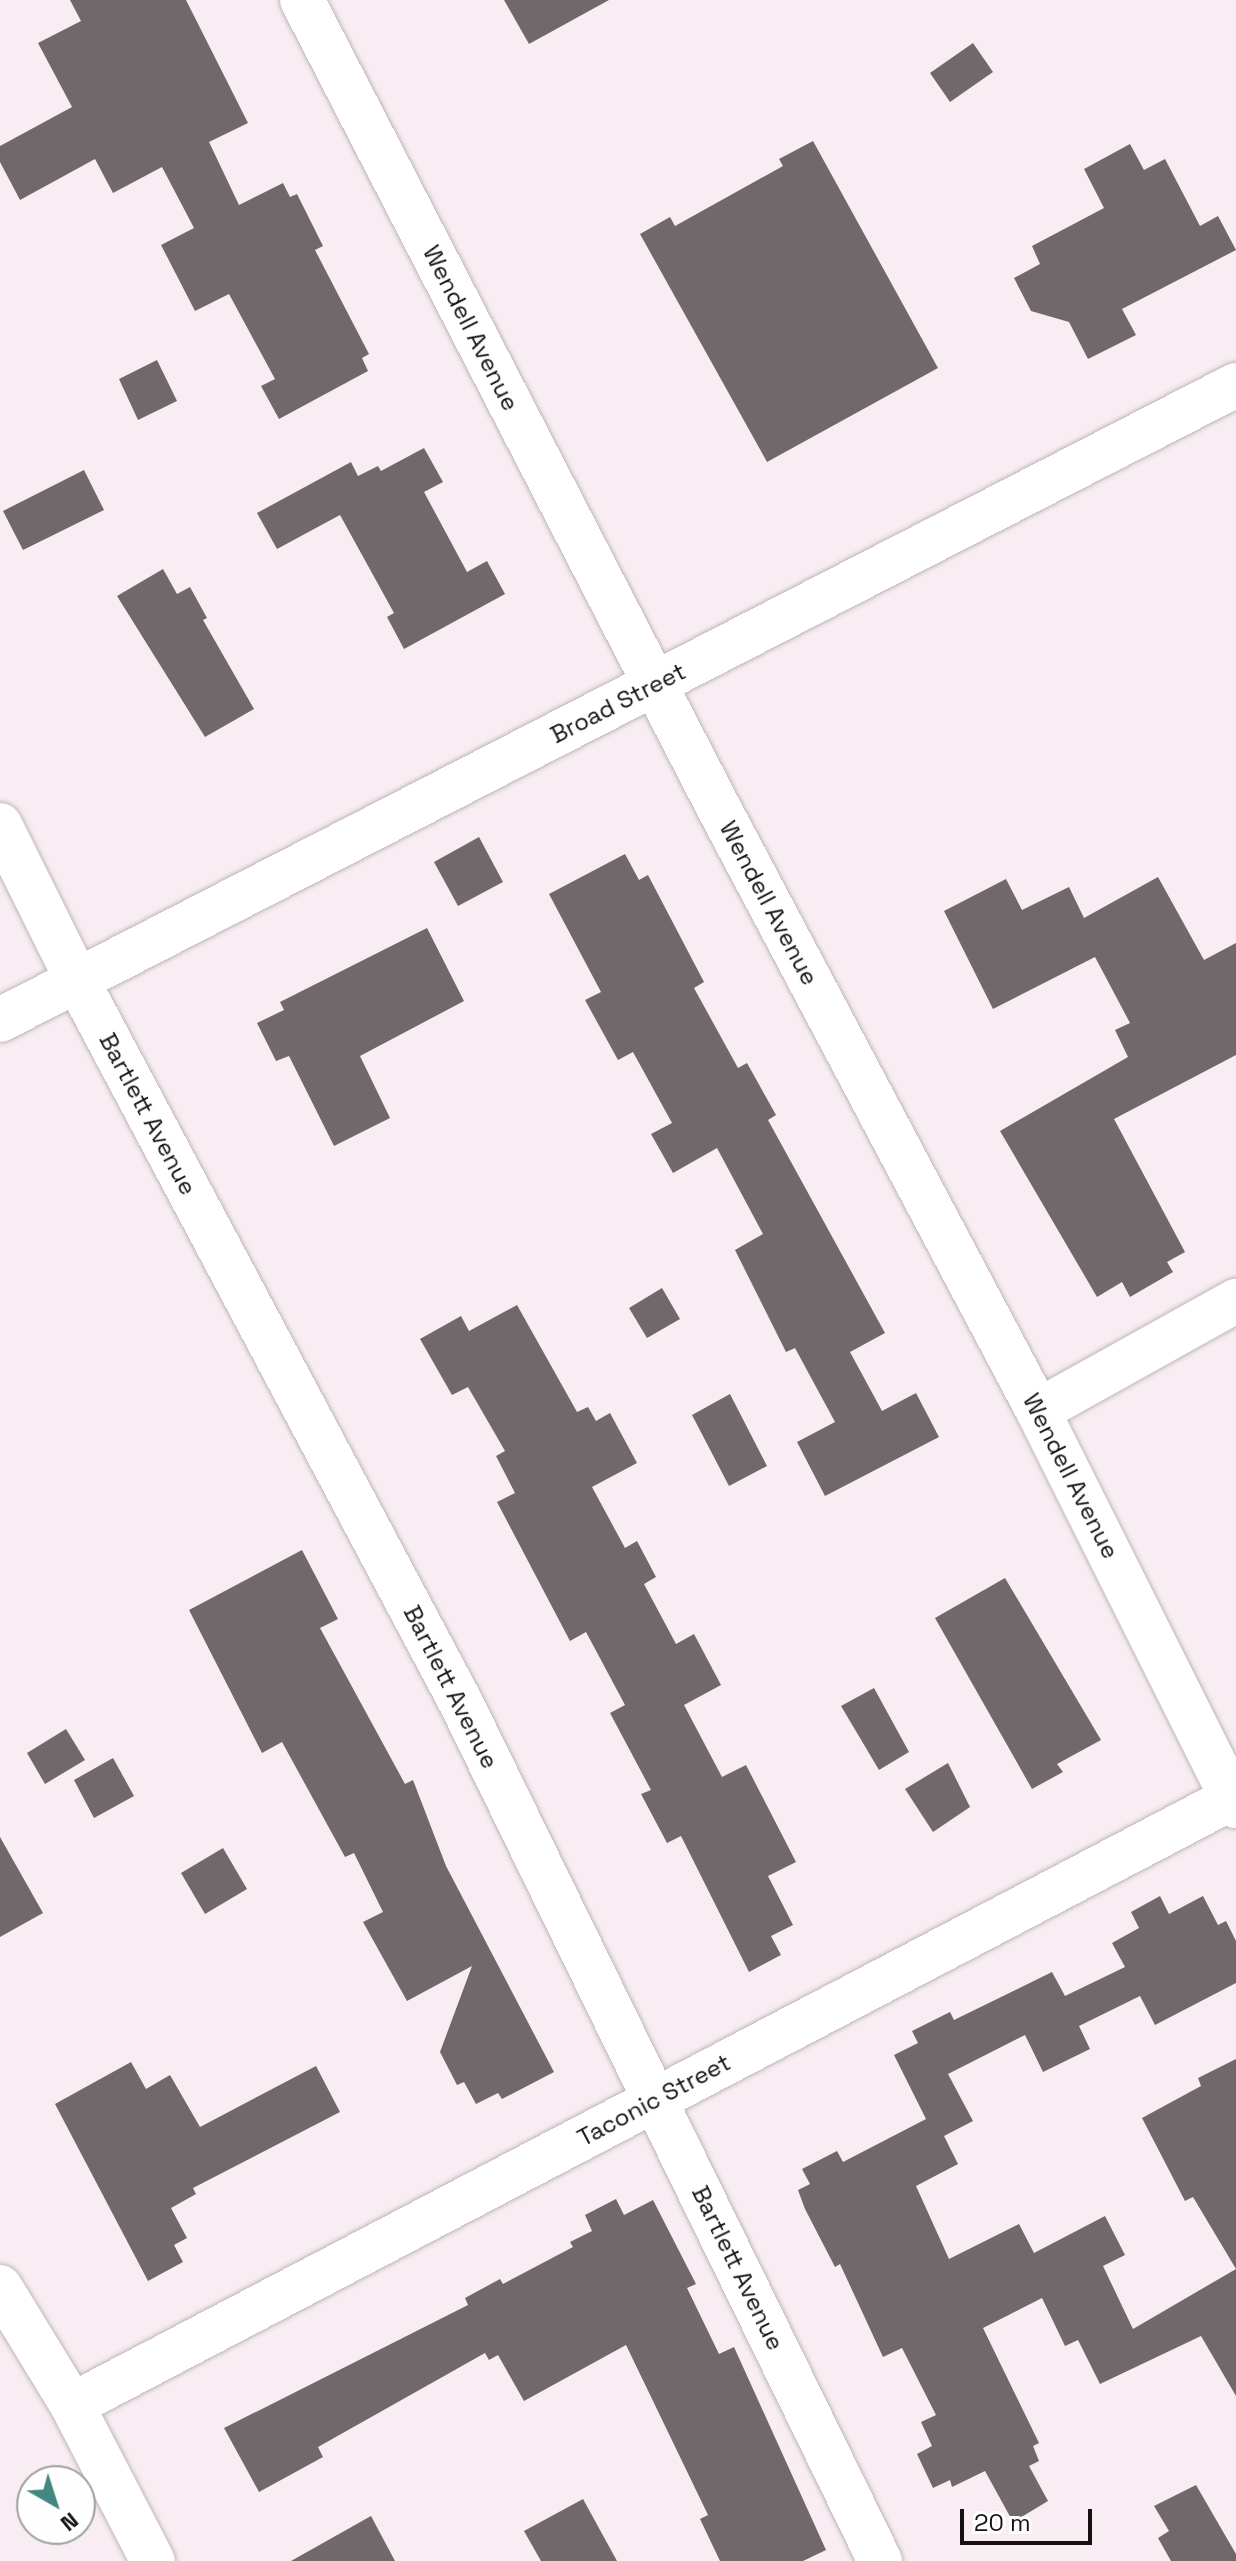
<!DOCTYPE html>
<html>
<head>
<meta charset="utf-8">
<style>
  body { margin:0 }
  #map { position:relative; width:1236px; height:2561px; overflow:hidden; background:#f8edf2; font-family:"Space Grotesk",sans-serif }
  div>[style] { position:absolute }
  .building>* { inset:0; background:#71686b }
  .roads { filter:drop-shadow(0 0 2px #c0b6ba) drop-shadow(0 0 2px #c0b6ba) }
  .minor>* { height:44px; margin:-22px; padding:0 22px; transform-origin:22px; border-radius:22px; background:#fff }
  span { translate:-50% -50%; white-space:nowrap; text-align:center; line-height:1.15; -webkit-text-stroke:7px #fefefe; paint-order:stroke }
  .street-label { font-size:24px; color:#161214 }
  .north { position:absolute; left:16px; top:2465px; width:80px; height:80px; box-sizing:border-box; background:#fefefe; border:2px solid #a1a0a0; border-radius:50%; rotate:141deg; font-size:22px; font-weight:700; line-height:32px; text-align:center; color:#161214 }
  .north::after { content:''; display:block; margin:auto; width:28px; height:36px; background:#428880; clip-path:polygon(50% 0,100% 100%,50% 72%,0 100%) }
  .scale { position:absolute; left:960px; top:2509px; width:132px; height:36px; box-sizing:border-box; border:4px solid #161214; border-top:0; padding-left:10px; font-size:24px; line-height:28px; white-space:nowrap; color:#161214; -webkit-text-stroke:6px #fefefe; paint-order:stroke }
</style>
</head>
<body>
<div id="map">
  <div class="building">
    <i style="clip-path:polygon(70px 0,186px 0,248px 123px,209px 142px,239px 205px,283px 183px,290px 197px,297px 194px,323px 246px,315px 250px,369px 354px,362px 358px,368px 371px,279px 419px,261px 386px,275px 379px,229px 294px,195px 311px,161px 245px,194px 228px,162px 167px,113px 193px,95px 159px,20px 200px,0 162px,0 146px,72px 107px,38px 43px,81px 21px)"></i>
    <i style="clip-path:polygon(504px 0,609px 0,529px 44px)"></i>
    <i style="clip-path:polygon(973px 43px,993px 72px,950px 102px,930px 73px)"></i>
    <i style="clip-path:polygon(813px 141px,938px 368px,767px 462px,640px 234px,670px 217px,675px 226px,783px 166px,779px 159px)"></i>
    <i style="clip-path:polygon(1130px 144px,1144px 170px,1165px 159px,1200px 226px,1218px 216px,1236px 250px,1122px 309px,1136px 335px,1088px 359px,1069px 322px,1031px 311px,1014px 278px,1040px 264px,1032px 246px,1104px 208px,1084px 169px)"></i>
    <i style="clip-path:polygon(157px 360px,177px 401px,138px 420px,119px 379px)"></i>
    <i style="clip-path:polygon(424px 448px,443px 482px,424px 492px,467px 572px,487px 561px,505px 594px,404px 649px,387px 617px,394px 613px,340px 515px,277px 549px,257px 513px,351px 462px,358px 476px,378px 466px,381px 471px)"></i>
    <i style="clip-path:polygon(84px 470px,104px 510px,23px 550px,3px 511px)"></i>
    <i style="clip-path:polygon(163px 569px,177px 594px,190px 587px,207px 618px,203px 620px,254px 709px,205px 737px,117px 596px)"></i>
    <i style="clip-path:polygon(479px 837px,503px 882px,458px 906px,434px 862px)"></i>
    <i style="clip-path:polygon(625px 854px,639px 880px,648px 875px,704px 982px,694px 988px,738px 1068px,747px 1063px,776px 1115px,768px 1120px,885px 1333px,850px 1352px,882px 1411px,916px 1393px,939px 1437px,825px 1496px,797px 1442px,835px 1422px,795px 1348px,786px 1352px,735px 1250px,763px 1234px,717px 1148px,673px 1173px,651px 1134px,672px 1123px,633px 1052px,618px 1060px,585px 1000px,601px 992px,549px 894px)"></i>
    <i style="clip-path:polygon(1158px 877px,1204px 960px,1236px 943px,1236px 1055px,1114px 1119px,1185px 1252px,1167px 1262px,1173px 1272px,1130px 1297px,1122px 1282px,1097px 1297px,1000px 1131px,1128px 1057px,1115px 1030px,1130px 1023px,1095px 957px,993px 1009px,944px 911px,1006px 879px,1022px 910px,1069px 887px,1084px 918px)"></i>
    <i style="clip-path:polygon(427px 928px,464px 1001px,360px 1056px,390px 1118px,334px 1146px,289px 1056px,276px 1061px,257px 1023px,284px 1010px,280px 1002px)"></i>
    <i style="clip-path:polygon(662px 1288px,680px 1319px,647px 1338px,629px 1308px)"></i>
    <i style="clip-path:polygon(517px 1305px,577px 1412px,588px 1407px,596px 1421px,610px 1413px,637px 1463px,592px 1487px,625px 1548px,637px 1541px,656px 1577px,644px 1584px,676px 1644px,694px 1634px,721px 1685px,684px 1705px,722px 1777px,746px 1765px,796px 1862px,768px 1876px,793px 1925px,771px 1936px,781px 1955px,749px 1972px,681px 1836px,667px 1843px,641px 1794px,651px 1790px,610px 1713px,625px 1705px,586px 1632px,570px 1641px,497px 1502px,515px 1493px,496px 1456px,505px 1451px,468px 1387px,452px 1395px,420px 1339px,461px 1316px,469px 1331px)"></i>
    <i style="clip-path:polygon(730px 1394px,767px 1466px,729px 1486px,692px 1415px)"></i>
    <i style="clip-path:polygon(302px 1550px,338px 1619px,320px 1628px,405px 1784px,413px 1780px,446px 1866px,554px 2072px,502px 2099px,498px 2093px,476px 2104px,464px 2082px,457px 2085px,440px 2052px,472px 1966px,407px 2001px,363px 1922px,383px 1912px,354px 1853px,345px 1857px,282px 1742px,262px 1753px,189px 1610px)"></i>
    <i style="clip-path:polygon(1005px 1578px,1101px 1740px,1057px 1764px,1063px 1772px,1032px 1789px,935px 1618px)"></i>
    <i style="clip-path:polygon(874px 1688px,909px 1752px,879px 1770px,841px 1706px)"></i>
    <i style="clip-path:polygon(66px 1729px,85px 1760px,45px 1784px,27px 1753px)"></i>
    <i style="clip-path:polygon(113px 1758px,134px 1796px,94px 1818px,74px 1780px)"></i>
    <i style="clip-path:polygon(948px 1763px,970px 1807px,933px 1832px,905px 1789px)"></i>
    <i style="clip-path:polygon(0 1837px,43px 1913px,0 1937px)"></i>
    <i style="clip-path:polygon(223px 1848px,247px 1889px,205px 1914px,181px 1873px)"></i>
    <i style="clip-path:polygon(1160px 1896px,1169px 1914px,1203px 1896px,1218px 1925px,1226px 1921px,1236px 1941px,1236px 1983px,1155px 2025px,1140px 1996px,1079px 2026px,1090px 2049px,1043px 2072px,1025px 2035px,948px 2074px,973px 2121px,944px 2136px,958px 2164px,916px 2186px,949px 2259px,1019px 2224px,1034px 2253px,1105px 2216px,1125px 2255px,1103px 2266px,1133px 2329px,1236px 2269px,1236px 2396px,1201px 2336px,1100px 2384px,1078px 2340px,1065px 2346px,1042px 2298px,983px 2328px,1039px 2443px,1033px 2446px,1039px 2461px,1029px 2466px,1048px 2501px,1013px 2522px,985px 2471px,952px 2487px,950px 2480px,933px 2488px,917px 2454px,932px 2446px,921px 2422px,936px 2415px,902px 2348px,883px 2357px,840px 2264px,835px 2267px,805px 2209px,798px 2190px,810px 2184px,802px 2169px,837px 2151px,843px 2162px,926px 2119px,894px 2055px,918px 2043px,912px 2031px,950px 2012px,954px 2020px,1052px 1972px,1065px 1996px,1125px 1967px,1112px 1943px,1139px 1928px,1131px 1912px)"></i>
    <i style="clip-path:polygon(1236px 2059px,1236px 2269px,1193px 2197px,1185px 2201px,1142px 2118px,1201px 2086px,1198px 2078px)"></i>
    <i style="clip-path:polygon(131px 2062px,146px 2089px,170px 2075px,200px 2127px,316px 2066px,340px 2112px,193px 2188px,196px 2194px,171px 2208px,187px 2238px,174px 2245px,183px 2262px,148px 2281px,55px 2104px)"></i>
    <i style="clip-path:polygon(616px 2199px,624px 2215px,653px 2200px,696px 2284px,687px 2288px,719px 2354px,734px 2347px,826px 2550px,803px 2561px,720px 2561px,700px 2519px,708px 2515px,626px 2345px,524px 2401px,498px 2355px,489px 2360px,485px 2353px,318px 2447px,323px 2457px,259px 2492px,224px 2428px,468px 2305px,465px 2298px,500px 2279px,503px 2284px,573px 2247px,570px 2242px,592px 2231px,585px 2215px)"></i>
    <i style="clip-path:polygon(1196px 2485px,1236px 2554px,1236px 2561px,1171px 2561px,1158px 2538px,1169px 2531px,1154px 2506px)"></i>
    <i style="clip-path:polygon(583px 2499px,617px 2561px,541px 2561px,524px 2531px)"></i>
    <i style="clip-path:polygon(371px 2516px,395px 2561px,291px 2561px)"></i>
  </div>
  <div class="roads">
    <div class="minor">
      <i style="left:302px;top:0;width:901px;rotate:62.72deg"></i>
      <i style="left:715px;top:801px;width:690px;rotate:62.1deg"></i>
      <i style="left:1038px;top:1411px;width:442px;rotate:63.4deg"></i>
      <i style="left:0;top:825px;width:173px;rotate:63.6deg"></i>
      <i style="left:77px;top:980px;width:821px;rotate:62.03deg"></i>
      <i style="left:462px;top:1705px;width:953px;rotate:63.97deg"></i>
      <i style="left:0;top:1020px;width:1390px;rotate:-27.19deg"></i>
      <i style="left:1038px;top:1411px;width:227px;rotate:-29.1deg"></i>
      <i style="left:0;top:2287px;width:138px;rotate:58.6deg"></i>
      <i style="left:72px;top:2405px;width:176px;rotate:62.6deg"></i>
      <i style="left:72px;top:2405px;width:1314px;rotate:-27.62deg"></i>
    </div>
  </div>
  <div class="street-label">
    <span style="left:471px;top:328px;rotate:63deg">Wendell Avenue</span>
    <span style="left:618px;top:703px;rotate:-27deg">Broad Street</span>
    <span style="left:769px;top:903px;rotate:62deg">Wendell Avenue</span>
    <span style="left:148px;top:1114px;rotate:62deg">Bartlett Avenue</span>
    <span style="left:1071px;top:1476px;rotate:63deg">Wendell Avenue</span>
    <span style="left:451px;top:1687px;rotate:63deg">Bartlett Avenue</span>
    <span style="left:654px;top:2100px;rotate:-28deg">Taconic Street</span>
    <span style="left:738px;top:2268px;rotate:64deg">Bartlett Avenue</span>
  </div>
  <div class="north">N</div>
  <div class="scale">20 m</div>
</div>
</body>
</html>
